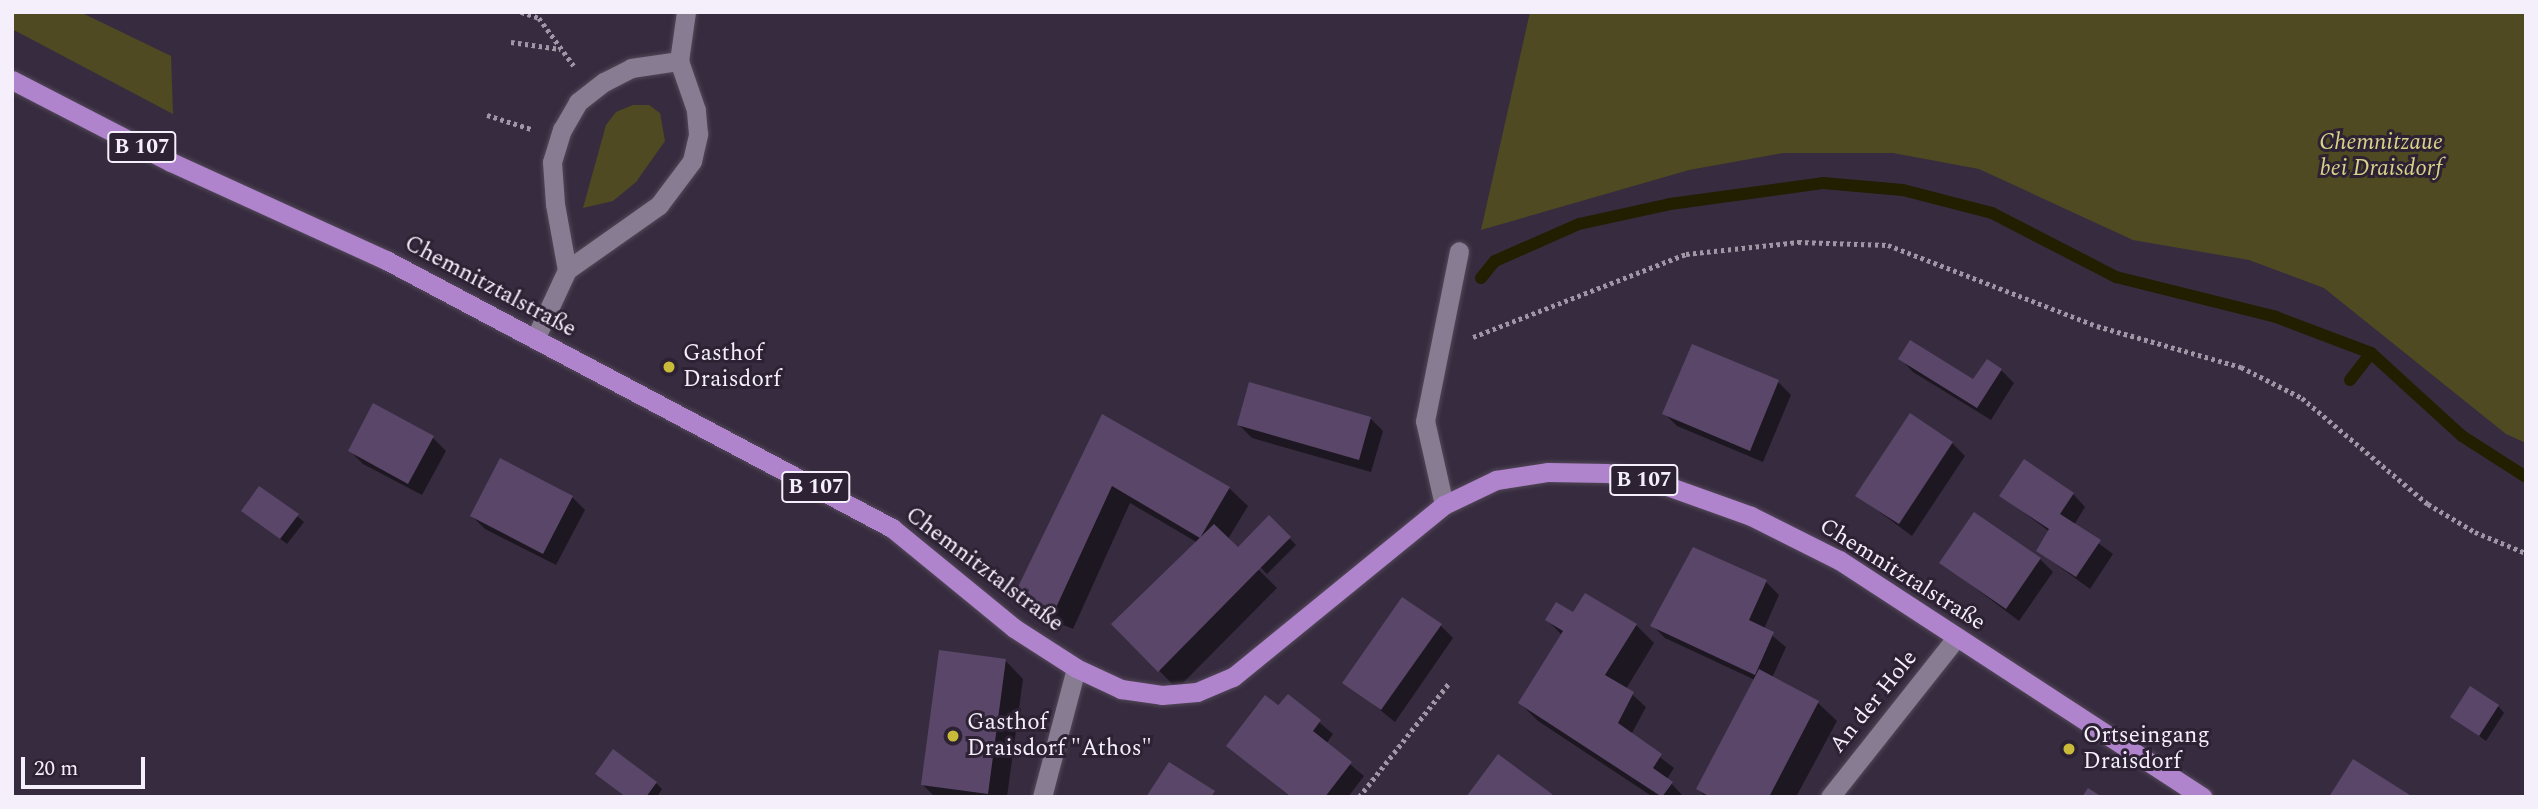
<!DOCTYPE html>
<html>
<head>
<meta charset="utf-8">
<style>
  body { margin:0 }
  #map { position:relative; width:2538px; height:809px; overflow:hidden; background:#372c3f; font-family:Spectral,serif }
  div>[style] { position:absolute }
  .green>* { inset:0; background:#4f4a21 }
  .shadow>* { inset:0; background:#0007 }
  .stream>* { height:12px; margin:-6px; padding:0 6px; transform-origin:6px; border-radius:6px; background:#221e00 }
  .building>* { inset:0; background:#5a4669 }
  .path>* { height:4.5px; margin-top:-2.25px; transform-origin:0; background:repeating-linear-gradient(90deg,#9f96a6 0 3.5px,transparent 0 7px) }
  .roads { filter:drop-shadow(0 0 2px #524858) drop-shadow(0 0 2px #524858) }
  .service>* { height:19px; margin:-9.5px; padding:0 9.5px; transform-origin:9.5px; border-radius:9.5px; background:#887c92 }
  .minor>* { height:19px; margin:-9.5px; padding:0 9.5px; transform-origin:9.5px; border-radius:9.5px; background:#887c92 }
  .primary>* { height:19px; margin:-9.5px; padding:0 9.5px; transform-origin:9.5px; border-radius:9.5px; background:#b084cd }
  .dots>* { width:19px; height:19px; translate:-50% -50%; box-sizing:border-box; border:4px solid #2d2234; border-radius:50% }
  span { translate:-50% -50%; white-space:nowrap; text-align:center; line-height:1.15; -webkit-text-stroke:6px #2d2234; paint-order:stroke }
  .shield-label span { padding:2px 5px; background:#2d2234; border:2px solid; border-radius:5px; -webkit-text-stroke-width:0 }
  .shield-label { font-size:21px; color:#f5eefb; font-weight:700 }
  .park-label { font-size:23px; color:#dad28a; font-style:italic }
  .street-label { font-size:23px; color:#f5eefb }
  .poi-label { font-size:23px; color:#f5eefb }
  .left { translate:0 -50%; text-align:left }
  .frame { position:absolute; inset:0; border:14px solid #f5eefb; pointer-events:none }
  .scale { position:absolute; left:21px; top:757px; width:124px; height:32px; box-sizing:border-box; border:4px solid #f5eefb; border-top:0; padding-left:9px; font-size:21px; line-height:24px; white-space:nowrap; color:#f5eefb; -webkit-text-stroke:5px #2d2234; paint-order:stroke }
</style>
</head>
<body>
<div id="map">
  <div class="green">
    <i style="clip-path:polygon(12px 12px,80px 12px,171px 56px,173px 114px,12px 29px)"></i>
    <i style="clip-path:polygon(1530px 12px,2526px 12px,2526px 443px,2506px 434px,2324px 288px,2249px 260px,2133px 240px,1979px 169px,1893px 153px,1783px 153px,1689px 170px,1481px 230px)"></i>
    <i style="clip-path:polygon(633px 105px,649px 105px,660px 113px,665px 141px,636px 182px,613px 201px,583px 208px,606px 125px,616px 112px)"></i>
  </div>
  <div class="shadow">
    <i style="clip-path:polygon(1901px 359px,1974px 382px,2001px 370px,2014px 383px,1991px 420px,1913px 372px)"></i>
    <i style="clip-path:polygon(1778px 382px,1791px 395px,1763px 462px,1677px 426px,1664px 413px)"></i>
    <i style="clip-path:polygon(1102px 416px,1229px 488px,1248px 506px,1228px 539px,1277px 588px,1177px 689px,1114px 624px,1198px 543px,1130px 503px,1073px 629px,1035px 613px,1017px 595px)"></i>
    <i style="clip-path:polygon(1370px 418px,1383px 431px,1371px 472px,1252px 438px,1239px 425px)"></i>
    <i style="clip-path:polygon(433px 438px,446px 451px,422px 495px,363px 464px,350px 451px)"></i>
    <i style="clip-path:polygon(1952px 443px,1965px 456px,1912px 536px,1858px 496px)"></i>
    <i style="clip-path:polygon(2073px 494px,2085px 507px,2074px 525px,2113px 554px,2090px 589px,2038px 551px,2050px 532px,2002px 496px)"></i>
    <i style="clip-path:polygon(572px 497px,585px 510px,556px 565px,485px 529px,472px 516px)"></i>
    <i style="clip-path:polygon(243px 511px,297px 516px,304px 522px,287px 544px)"></i>
    <i style="clip-path:polygon(1269px 517px,1296px 545px,1267px 574px,1240px 547px)"></i>
    <i style="clip-path:polygon(1694px 549px,1766px 582px,1779px 595px,1764px 629px,1786px 647px,1772px 678px,1818px 703px,1837px 721px,1796px 797px,1706px 797px,1698px 789px,1755px 680px,1665px 638px,1653px 626px)"></i>
    <i style="clip-path:polygon(2040px 559px,2053px 572px,2019px 621px,1942px 563px)"></i>
    <i style="clip-path:polygon(1574px 615px,1636px 625px,1654px 643px,1626px 689px,1646px 707px,1631px 735px,1674px 768px,1667px 779px,1684px 797px,1653px 797px,1538px 721px,1520px 703px,1562px 635px,1547px 620px)"></i>
    <i style="clip-path:polygon(1440px 625px,1453px 638px,1395px 722px,1345px 682px)"></i>
    <i style="clip-path:polygon(1005px 660px,1023px 679px,1007px 797px,935px 797px,923px 785px)"></i>
    <i style="clip-path:polygon(1288px 696px,1333px 734px,1326px 744px,1364px 776px,1348px 797px,1290px 797px,1228px 745px)"></i>
    <i style="clip-path:polygon(2498px 706px,2504px 713px,2486px 741px,2452px 716px)"></i>
    <i style="clip-path:polygon(656px 783px,662px 789px,657px 797px,626px 797px)"></i>
  </div>
  <div class="stream">
    <i style="left:1481px;top:278px;width:22px;rotate:-51deg"></i>
    <i style="left:1495px;top:261px;width:92px;rotate:-23.8deg"></i>
    <i style="left:1579px;top:224px;width:93px;rotate:-12.4deg"></i>
    <i style="left:1670px;top:204px;width:154px;rotate:-7.8deg"></i>
    <i style="left:1823px;top:183px;width:80px;rotate:5deg"></i>
    <i style="left:1903px;top:190px;width:92px;rotate:14.5deg"></i>
    <i style="left:1992px;top:213px;width:140px;rotate:27.3deg"></i>
    <i style="left:2116px;top:277px;width:165px;rotate:14deg"></i>
    <i style="left:2276px;top:317px;width:102px;rotate:20.8deg"></i>
    <i style="left:2371px;top:353px;width:123px;rotate:42.4deg"></i>
    <i style="left:2462px;top:436px;width:76px;rotate:32.6deg"></i>
    <i style="left:2350px;top:380px;width:34px;rotate:-52deg"></i>
  </div>
  <div class="building">
    <i style="clip-path:polygon(1910px 340px,1973px 379px,1987px 359px,2002px 369px,1977px 408px,1898px 359px)"></i>
    <i style="clip-path:polygon(1692px 344px,1779px 380px,1750px 451px,1662px 414px)"></i>
    <i style="clip-path:polygon(1249px 382px,1371px 417px,1359px 460px,1237px 425px)"></i>
    <i style="clip-path:polygon(373px 403px,434px 436px,408px 484px,348px 451px)"></i>
    <i style="clip-path:polygon(1910px 413px,1953px 442px,1899px 524px,1855px 496px)"></i>
    <i style="clip-path:polygon(1102px 414px,1230px 487px,1200px 538px,1112px 486px,1054px 612px,1014px 595px)"></i>
    <i style="clip-path:polygon(500px 458px,573px 496px,543px 554px,470px 516px)"></i>
    <i style="clip-path:polygon(2024px 459px,2074px 493px,2060px 514px,2101px 540px,2076px 577px,2036px 551px,2049px 529px,1999px 496px)"></i>
    <i style="clip-path:polygon(259px 486px,299px 514px,280px 539px,241px 511px)"></i>
    <i style="clip-path:polygon(1974px 512px,2041px 558px,2006px 609px,1939px 563px)"></i>
    <i style="clip-path:polygon(1269px 515px,1291px 537px,1158px 672px,1111px 624px,1214px 524px,1238px 547px)"></i>
    <i style="clip-path:polygon(1693px 547px,1767px 580px,1749px 620px,1774px 632px,1755px 675px,1650px 626px)"></i>
    <i style="clip-path:polygon(1585px 593px,1637px 624px,1605px 675px,1634px 692px,1618px 723px,1662px 754px,1653px 768px,1673px 782px,1662px 797px,1518px 703px,1563px 631px,1545px 620px,1556px 602px,1573px 612px)"></i>
    <i style="clip-path:polygon(1402px 597px,1442px 624px,1381px 710px,1342px 683px)"></i>
    <i style="clip-path:polygon(939px 650px,1006px 659px,988px 794px,921px 785px)"></i>
    <i style="clip-path:polygon(1759px 669px,1819px 701px,1769px 797px,1710px 797px,1696px 789px)"></i>
    <i style="clip-path:polygon(2470px 686px,2499px 705px,2479px 736px,2450px 717px)"></i>
    <i style="clip-path:polygon(1288px 694px,1321px 720px,1313px 731px,1352px 762px,1325px 797px,1291px 797px,1226px 746px,1265px 695px,1278px 705px)"></i>
    <i style="clip-path:polygon(613px 749px,657px 782px,646px 797px,626px 797px,595px 774px)"></i>
    <i style="clip-path:polygon(1498px 754px,1552px 794px,1550px 797px,1466px 797px)"></i>
    <i style="clip-path:polygon(2353px 759px,2413px 797px,2329px 797px)"></i>
    <i style="clip-path:polygon(1169px 762px,1215px 791px,1211px 797px,1146px 797px)"></i>
    <i style="clip-path:polygon(2088px 788px,2102px 797px,2082px 797px)"></i>
  </div>
  <div class="path">
    <i style="left:521px;top:12px;width:19px;rotate:18deg"></i>
    <i style="left:539px;top:18px;width:59px;rotate:53.9deg"></i>
    <i style="left:511px;top:42px;width:50px;rotate:8deg"></i>
    <i style="left:487px;top:115px;width:46px;rotate:17.7deg"></i>
    <i style="left:1473px;top:337px;width:229px;rotate:-21.3deg"></i>
    <i style="left:1686px;top:254px;width:113px;rotate:-6.1deg"></i>
    <i style="left:1798px;top:242px;width:90px;rotate:1.9deg"></i>
    <i style="left:1888px;top:245px;width:224px;rotate:21.2deg"></i>
    <i style="left:2097px;top:326px;width:150px;rotate:15.9deg"></i>
    <i style="left:2241px;top:367px;width:68px;rotate:26.9deg"></i>
    <i style="left:2302px;top:398px;width:165px;rotate:40.1deg"></i>
    <i style="left:2428px;top:504px;width:55px;rotate:30.8deg"></i>
    <i style="left:2475px;top:532px;width:55px;rotate:22.4deg"></i>
    <i style="left:1359px;top:797px;width:145px;rotate:-51.7deg"></i>
  </div>
  <div class="roads">
    <div class="service">
      <i style="left:1444px;top:505px;width:86px;rotate:-102.7deg"></i>
      <i style="left:1425px;top:421px;width:173px;rotate:-78.7deg"></i>
    </div>
    <div class="minor">
      <i style="left:567px;top:270px;width:67px;rotate:-100.3deg"></i>
      <i style="left:555px;top:204px;width:42px;rotate:-94.1deg"></i>
      <i style="left:552px;top:162px;width:34px;rotate:-73deg"></i>
      <i style="left:562px;top:130px;width:32px;rotate:-60deg"></i>
      <i style="left:578px;top:102px;width:33px;rotate:-38deg"></i>
      <i style="left:604px;top:82px;width:30px;rotate:-27deg"></i>
      <i style="left:631px;top:68px;width:49px;rotate:-8.3deg"></i>
      <i style="left:535px;top:339px;width:76px;rotate:-65.1deg"></i>
      <i style="left:567px;top:270px;width:113px;rotate:-35.2deg"></i>
      <i style="left:659px;top:205px;width:55px;rotate:-53.1deg"></i>
      <i style="left:692px;top:161px;width:28px;rotate:-77deg"></i>
      <i style="left:698px;top:134px;width:24px;rotate:-95deg"></i>
      <i style="left:696px;top:110px;width:52px;rotate:-109.1deg"></i>
      <i style="left:679px;top:61px;width:49px;rotate:-81.9deg"></i>
      <i style="left:1042px;top:797px;width:133px;rotate:-75.2deg"></i>
      <i style="left:1830px;top:797px;width:204px;rotate:-51.6deg"></i>
    </div>
    <div class="primary">
      <i style="left:12px;top:80px;width:179px;rotate:27.3deg"></i>
      <i style="left:171px;top:162px;width:236px;rotate:24.5deg"></i>
      <i style="left:386px;top:260px;width:573px;rotate:27.91deg"></i>
      <i style="left:892px;top:528px;width:158px;rotate:39.3deg"></i>
      <i style="left:1014px;top:628px;width:74px;rotate:32.8deg"></i>
      <i style="left:1076px;top:668px;width:50px;rotate:25deg"></i>
      <i style="left:1121px;top:689px;width:41px;rotate:8.3deg"></i>
      <i style="left:1162px;top:695px;width:35px;rotate:-5deg"></i>
      <i style="left:1197px;top:692px;width:39px;rotate:-23deg"></i>
      <i style="left:1233px;top:677px;width:272px;rotate:-39.2deg"></i>
      <i style="left:1444px;top:505px;width:58px;rotate:-25.7deg"></i>
      <i style="left:1496px;top:480px;width:53px;rotate:-8.7deg"></i>
      <i style="left:1548px;top:472px;width:59px;rotate:1deg"></i>
      <i style="left:1607px;top:473px;width:50px;rotate:10.4deg"></i>
      <i style="left:1656px;top:482px;width:101px;rotate:19.7deg"></i>
      <i style="left:1751px;top:516px;width:98px;rotate:26.6deg"></i>
      <i style="left:1839px;top:560px;width:434px;rotate:33.1deg"></i>
    </div>
  </div>
  <div class="dots">
    <i style="left:669px;top:367px;background:#caba3a"></i>
    <i style="left:953px;top:736px;background:#caba3a"></i>
    <i style="left:2069px;top:749px;background:#caba3a"></i>
  </div>
  <div class="shield-label">
    <span style="left:142px;top:147px">B 107</span>
    <span style="left:1644px;top:480px">B 107</span>
    <span style="left:816px;top:487px">B 107</span>
  </div>
  <div class="park-label">
    <span style="left:2381px;top:156px">Chemnitzaue<br>bei Draisdorf</span>
  </div>
  <div class="street-label">
    <span style="left:490px;top:287px;rotate:28deg">Chemnitztalstraße</span>
    <span style="left:984px;top:570px;rotate:37deg">Chemnitztalstraße</span>
    <span style="left:1902px;top:575px;rotate:32deg">Chemnitztalstraße</span>
    <span style="left:1874px;top:702px;rotate:-51deg">An der Hole</span>
  </div>
  <div class="poi-label">
    <span class="left" style="left:683px;top:367px">Gasthof<br>Draisdorf</span>
    <span class="left" style="left:967px;top:736px">Gasthof<br>Draisdorf "Athos"</span>
    <span class="left" style="left:2083px;top:749px">Ortseingang<br>Draisdorf</span>
  </div>
  <div class="frame"></div>
  <div class="scale">20 m</div>
</div>
</body>
</html>
